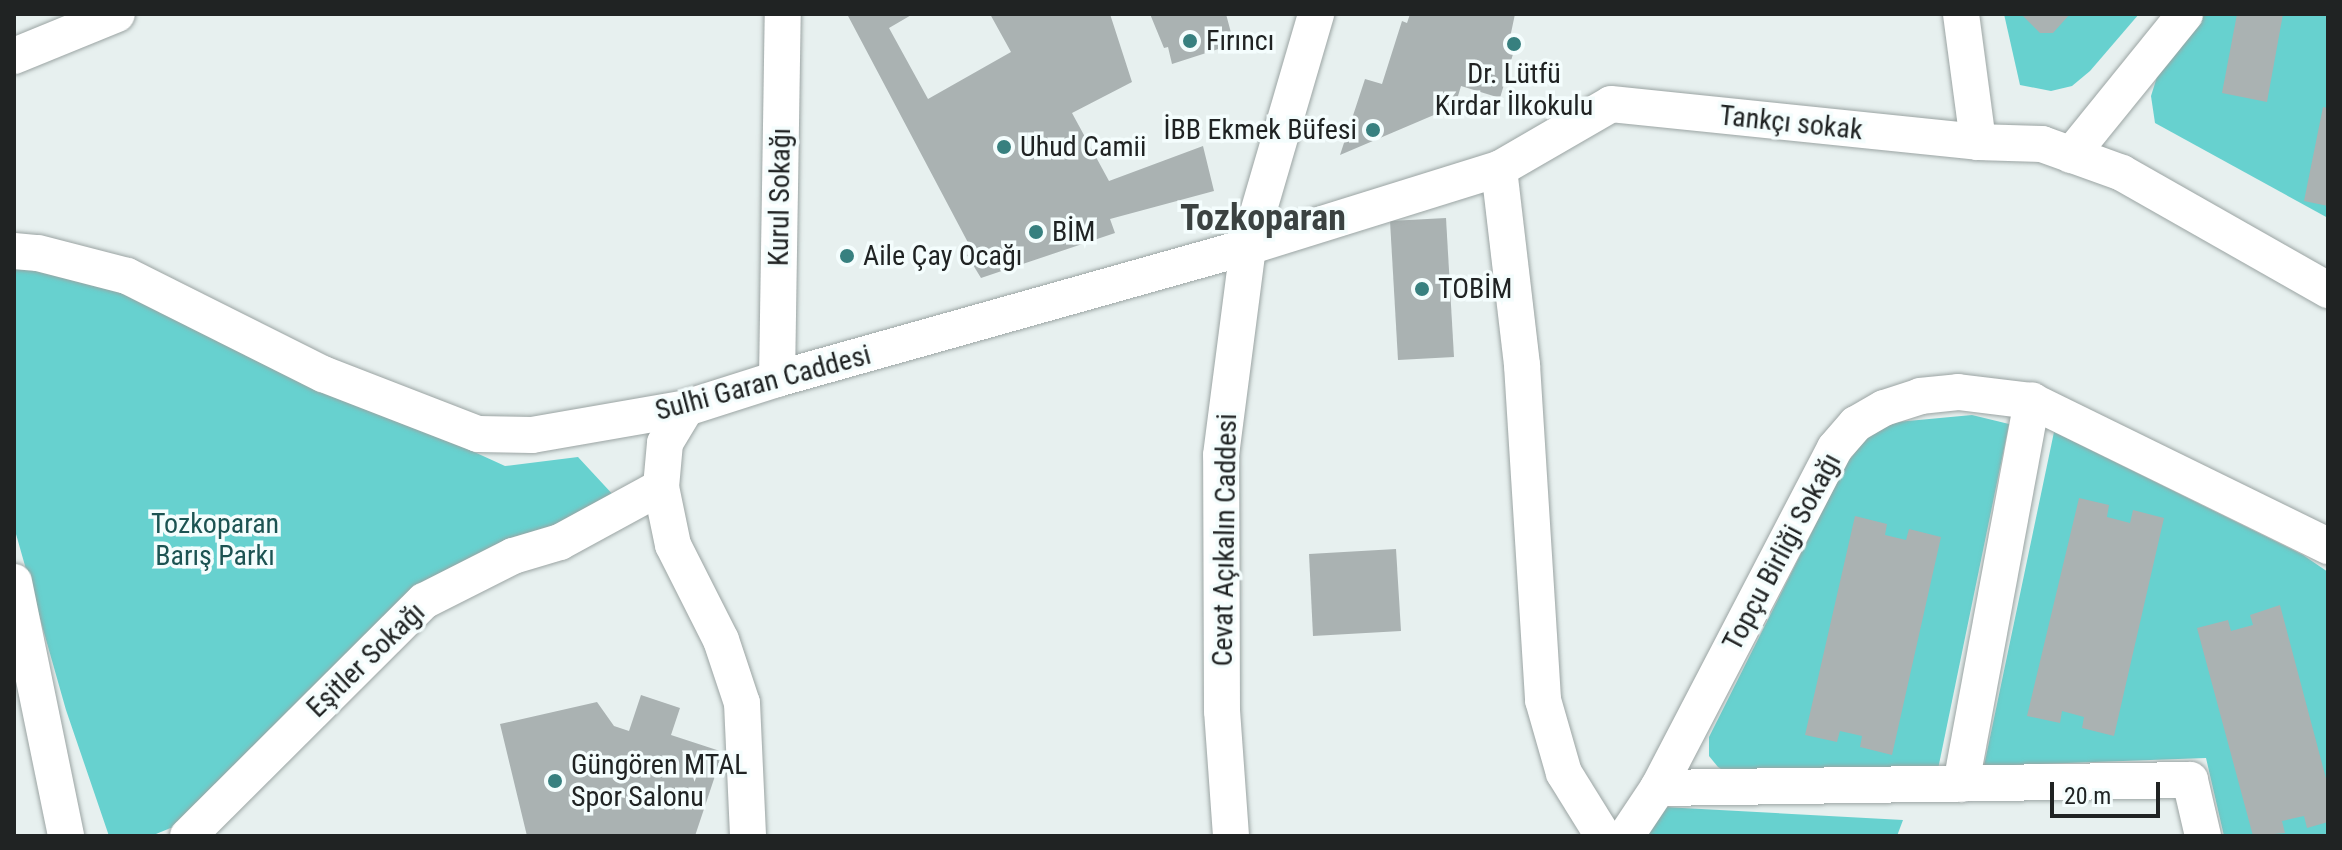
<!DOCTYPE html>
<html>
<head>
<meta charset="utf-8">
<style>
  body { margin:0 }
  #map { position:relative; width:2342px; height:850px; overflow:hidden; background:#e7f0ef; font-family:"Roboto Condensed",sans-serif }
  div>[style] { position:absolute }
  .green>* { inset:0; background:#67d1cf }
  .building>* { inset:0; background:#aab2b2 }
  .roads { filter:drop-shadow(0 0 2px #9ba4a3) drop-shadow(0 0 2px #9ba4a3) }
  .minor>* { height:36px; margin:-18px; padding:0 18px; transform-origin:18px; border-radius:18px; background:#fff }
  .dots>* { width:22px; height:22px; translate:-50% -50%; box-sizing:border-box; border:4px solid #f4fdfd; border-radius:50% }
  span { translate:-50% -50%; white-space:nowrap; text-align:center; line-height:1.15; -webkit-text-stroke:7px #f4fdfd; paint-order:stroke }
  .poi-label { font-size:28px; color:#202323 }
  .left { translate:0 -50%; text-align:left }
  .right { translate:-100% -50%; text-align:right }
  .street-label { font-size:28px; color:#202323 }
  .park-label { font-size:28px; color:#1c5352 }
  .district-label { font-size:36px; color:#3b4241; font-weight:700 }
  .frame { position:absolute; inset:0; border:16px solid #202323; pointer-events:none }
  .scale { position:absolute; left:2050px; top:782px; width:110px; height:36px; box-sizing:border-box; border:4px solid #202323; border-top:0; padding-left:10px; font-size:24px; line-height:28px; white-space:nowrap; color:#202323; -webkit-text-stroke:6px #f4fdfd; paint-order:stroke }
</style>
</head>
<body>
<div id="map">
  <div class="green">
    <i style="clip-path:polygon(2004px 14px,2139px 14px,2090px 71px,2072px 86px,2051px 91px,2020px 85px)"></i>
    <i style="clip-path:polygon(2202px 14px,2328px 14px,2328px 218px,2155px 123px,2151px 96px,2161px 64px)"></i>
    <i style="clip-path:polygon(14px 251px,38px 253px,505px 466px,578px 457px,616px 498px,515px 546px,178px 825px,151px 836px,109px 836px,66px 710px,14px 527px)"></i>
    <i style="clip-path:polygon(1972px 415px,2009px 424px,1937px 774px,1733px 777px,1718px 767px,1709px 756px,1709px 737px,1846px 464px,1869px 435px,1897px 422px)"></i>
    <i style="clip-path:polygon(2054px 432px,2303px 555px,2328px 572px,2328px 836px,2224px 836px,2206px 758px,1984px 766px)"></i>
    <i style="clip-path:polygon(1664px 807px,1903px 820px,1897px 836px,1647px 836px)"></i>
  </div>
  <div class="building">
    <i style="clip-path:polygon(847px 14px,913px 14px,889px 28px,928px 99px,1011px 52px,990px 14px,1110px 14px,1132px 82px,1072px 113px,1109px 181px,1203px 146px,1214px 191px,1110px 219px,1115px 233px,981px 278px,967px 255px,973px 252px)"></i>
    <i style="clip-path:polygon(1150px 14px,1226px 14px,1234px 44px,1172px 64px,1168px 47px,1164px 48px)"></i>
    <i style="clip-path:polygon(1410px 14px,1515px 14px,1507px 52px,1513px 54px,1500px 98px,1461px 86px,1455px 106px,1340px 155px,1365px 79px,1382px 84px,1402px 21px,1407px 23px)"></i>
    <i style="clip-path:polygon(2021px 14px,2070px 14px,2053px 33px,2040px 33px)"></i>
    <i style="clip-path:polygon(2237px 14px,2283px 14px,2267px 102px,2222px 93px)"></i>
    <i style="clip-path:polygon(2323px 107px,2328px 108px,2328px 206px,2304px 201px)"></i>
    <i style="clip-path:polygon(1446px 218px,1454px 357px,1398px 360px,1390px 221px)"></i>
    <i style="clip-path:polygon(2079px 498px,2109px 505px,2107px 517px,2130px 523px,2133px 510px,2164px 518px,2114px 736px,2082px 728px,2084px 717px,2062px 711px,2060px 723px,2027px 716px)"></i>
    <i style="clip-path:polygon(1855px 516px,1887px 524px,1885px 535px,1906px 540px,1909px 529px,1941px 537px,1892px 755px,1860px 747px,1862px 736px,1840px 731px,1837px 742px,1805px 735px)"></i>
    <i style="clip-path:polygon(1396px 549px,1401px 631px,1313px 636px,1309px 554px)"></i>
    <i style="clip-path:polygon(2280px 605px,2328px 786px,2328px 822px,2307px 828px,2304px 816px,2282px 821px,2285px 833px,2253px 836px,2197px 628px,2228px 620px,2231px 631px,2253px 625px,2250px 615px)"></i>
    <i style="clip-path:polygon(641px 695px,680px 708px,671px 735px,723px 752px,695px 836px,527px 836px,500px 724px,597px 702px,614px 726px,629px 731px)"></i>
  </div>
  <div class="roads">
    <div class="minor">
      <i style="left:1961px;top:14px;width:129px;rotate:82.4deg"></i>
      <i style="left:14px;top:56px;width:111px;rotate:-22.2deg"></i>
      <i style="left:2071px;top:155px;width:181px;rotate:-51deg"></i>
      <i style="left:1499px;top:169px;width:197px;rotate:83.3deg"></i>
      <i style="left:1522px;top:365px;width:336px;rotate:86.4deg"></i>
      <i style="left:1543px;top:700px;width:76px;rotate:74deg"></i>
      <i style="left:1564px;top:773px;width:74px;rotate:58.2deg"></i>
      <i style="left:14px;top:251px;width:24px;rotate:5deg"></i>
      <i style="left:38px;top:253px;width:92px;rotate:14.5deg"></i>
      <i style="left:127px;top:276px;width:219px;rotate:26.6deg"></i>
      <i style="left:323px;top:374px;width:166px;rotate:21.2deg"></i>
      <i style="left:478px;top:434px;width:54px;rotate:1.1deg"></i>
      <i style="left:532px;top:435px;width:156px;rotate:-9.9deg"></i>
      <i style="left:686px;top:408px;width:96px;rotate:-17.7deg"></i>
      <i style="left:777px;top:379px;width:489px;rotate:-15.7deg"></i>
      <i style="left:1248px;top:247px;width:263px;rotate:-17.3deg"></i>
      <i style="left:1499px;top:169px;width:129px;rotate:-30.1deg"></i>
      <i style="left:1611px;top:104px;width:369px;rotate:5.9deg"></i>
      <i style="left:1978px;top:142px;width:64px;rotate:1.8deg"></i>
      <i style="left:2042px;top:144px;width:85px;rotate:19.9deg"></i>
      <i style="left:2122px;top:173px;width:237px;rotate:29.6deg"></i>
      <i style="left:777px;top:379px;width:365px;rotate:-89.1deg"></i>
      <i style="left:661px;top:487px;width:59px;rotate:78.3deg"></i>
      <i style="left:673px;top:545px;width:106px;rotate:63.2deg"></i>
      <i style="left:721px;top:640px;width:66px;rotate:71.6deg"></i>
      <i style="left:742px;top:703px;width:133px;rotate:87.4deg"></i>
      <i style="left:14px;top:582px;width:259px;rotate:78.4deg"></i>
      <i style="left:1961px;top:784px;width:390px;rotate:-79.5deg"></i>
      <i style="left:1658px;top:788px;width:532px;rotate:-0.86deg"></i>
      <i style="left:2190px;top:780px;width:57px;rotate:76.9deg"></i>
      <i style="left:188px;top:836px;width:333px;rotate:-44.9deg"></i>
      <i style="left:424px;top:601px;width:100px;rotate:-26.8deg"></i>
      <i style="left:513px;top:556px;width:49px;rotate:-16.6deg"></i>
      <i style="left:560px;top:542px;width:115px;rotate:-28.6deg"></i>
      <i style="left:661px;top:487px;width:44px;rotate:-84.8deg"></i>
      <i style="left:665px;top:443px;width:41px;rotate:-59deg"></i>
      <i style="left:1231px;top:836px;width:125px;rotate:-94.1deg"></i>
      <i style="left:1222px;top:711px;width:256px;rotate:-90.2deg"></i>
      <i style="left:1221px;top:455px;width:210px;rotate:-82.6deg"></i>
      <i style="left:1248px;top:247px;width:243px;rotate:-73.7deg"></i>
      <i style="left:1626px;top:836px;width:58px;rotate:-56.3deg"></i>
      <i style="left:1658px;top:788px;width:383px;rotate:-62.5deg"></i>
      <i style="left:1835px;top:448px;width:32px;rotate:-49deg"></i>
      <i style="left:1856px;top:424px;width:32px;rotate:-30deg"></i>
      <i style="left:1884px;top:408px;width:38px;rotate:-18deg"></i>
      <i style="left:1920px;top:396px;width:38px;rotate:-6deg"></i>
      <i style="left:1958px;top:392px;width:75px;rotate:6.9deg"></i>
      <i style="left:2032px;top:401px;width:330px;rotate:26.1deg"></i>
    </div>
  </div>
  <div class="dots">
    <i style="left:1190px;top:41px;background:#37807f"></i>
    <i style="left:1514px;top:44px;background:#37807f"></i>
    <i style="left:1373px;top:130px;background:#37807f"></i>
    <i style="left:1004px;top:147px;background:#37807f"></i>
    <i style="left:1036px;top:232px;background:#37807f"></i>
    <i style="left:847px;top:256px;background:#37807f"></i>
    <i style="left:1422px;top:289px;background:#37807f"></i>
    <i style="left:555px;top:781px;background:#37807f"></i>
  </div>
  <div class="poi-label">
    <span class="left" style="left:1206px;top:41px">Fırıncı</span>
    <span style="left:1514px;top:90px">Dr. Lütfü<br>Kırdar İlkokulu</span>
    <span class="right" style="left:1357px;top:130px">İBB Ekmek Büfesi</span>
    <span class="left" style="left:1020px;top:147px">Uhud Camii</span>
    <span class="left" style="left:1052px;top:232px">BİM</span>
    <span class="left" style="left:863px;top:256px">Aile Çay Ocağı</span>
    <span class="left" style="left:1438px;top:289px">TOBİM</span>
    <span class="left" style="left:571px;top:781px">Güngören MTAL<br>Spor Salonu</span>
  </div>
  <div class="street-label">
    <span style="left:1791px;top:123px;rotate:6deg">Tankçı sokak</span>
    <span style="left:780px;top:197px;rotate:-89deg">Kurul Sokağı</span>
    <span style="left:763px;top:383px;rotate:-15deg">Sulhi Garan Caddesi</span>
    <span style="left:1225px;top:540px;rotate:-89deg">Cevat Açıkalın Caddesi</span>
    <span style="left:1782px;top:552px;rotate:-62deg">Topçu Birliği Sokağı</span>
    <span style="left:366px;top:660px;rotate:-44deg">Eşitler Sokağı</span>
  </div>
  <div class="park-label">
    <span style="left:215px;top:540px">Tozkoparan<br>Barış Parkı</span>
  </div>
  <div class="district-label">
    <span style="left:1263px;top:219px">Tozkoparan</span>
  </div>
  <div class="frame"></div>
  <div class="scale">20 m</div>
</div>
</body>
</html>
